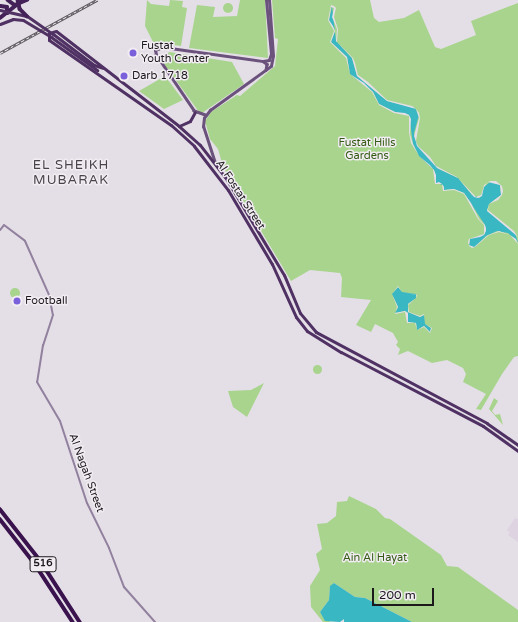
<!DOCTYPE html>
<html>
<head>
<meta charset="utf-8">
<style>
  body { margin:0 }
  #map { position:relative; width:518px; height:622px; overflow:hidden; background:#e4dfe6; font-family:"Varela Round",sans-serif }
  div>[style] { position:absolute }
  .built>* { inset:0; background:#ded3e1 }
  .green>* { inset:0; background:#a8d48e }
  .round { border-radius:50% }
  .water>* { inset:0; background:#39b7c3 }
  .pier>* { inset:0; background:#e4dfe6 }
  .tertiary>* { height:2px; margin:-1px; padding:0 1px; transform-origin:1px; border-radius:1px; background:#91809e }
  .secondary>* { height:2.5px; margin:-1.25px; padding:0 1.25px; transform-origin:1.25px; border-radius:1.25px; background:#6b527c }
  .primary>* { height:3px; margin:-1.5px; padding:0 1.5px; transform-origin:1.5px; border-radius:1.5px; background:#503164 }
  .trunk>* { height:3.5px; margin:-1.75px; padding:0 1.75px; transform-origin:1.75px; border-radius:1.75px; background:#442259 }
  .motorway>* { height:3.5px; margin:-1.75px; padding:0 1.75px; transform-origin:1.75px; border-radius:1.75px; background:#39124e }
  .rail>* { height:2.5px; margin-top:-1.25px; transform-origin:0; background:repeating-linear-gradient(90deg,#f2ecf3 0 3px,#5b585d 0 6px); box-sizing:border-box; border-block:1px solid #5b585d }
  .primary-bridge>* { height:3px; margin:-1.5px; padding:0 1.5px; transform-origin:1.5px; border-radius:1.5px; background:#503164 }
  .trunk-bridge>* { height:3.5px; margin:-1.75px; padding:0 1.75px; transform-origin:1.75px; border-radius:1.75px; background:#442259 }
  .dots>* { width:11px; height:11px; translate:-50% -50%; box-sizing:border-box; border:2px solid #f2ecf3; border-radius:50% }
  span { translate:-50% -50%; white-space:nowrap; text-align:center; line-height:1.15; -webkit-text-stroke:3px #f2ecf3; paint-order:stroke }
  .shield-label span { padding:1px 3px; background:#f2ecf3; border:1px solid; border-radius:3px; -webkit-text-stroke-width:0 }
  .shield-label { font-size:10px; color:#1b191c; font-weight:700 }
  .poi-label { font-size:11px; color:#1b191c }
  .left { translate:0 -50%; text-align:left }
  .park-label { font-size:11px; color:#345c14 }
  .street-label { font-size:11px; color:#1b191c }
  .quarter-label { font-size:13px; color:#484349; letter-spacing:1px }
  .scale { position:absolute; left:372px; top:588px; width:62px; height:18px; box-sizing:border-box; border:2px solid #1b191c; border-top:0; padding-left:5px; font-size:12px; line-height:14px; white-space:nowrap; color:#1b191c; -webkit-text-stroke:3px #f2ecf3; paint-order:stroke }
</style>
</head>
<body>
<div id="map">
  <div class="built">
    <i style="clip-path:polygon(515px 518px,518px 519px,518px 542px,508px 535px,510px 532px,507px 530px)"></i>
  </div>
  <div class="green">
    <i style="clip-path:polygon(147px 0,151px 4px,169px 6px,170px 0,183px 1px,182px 7px,187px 8px,181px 46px,153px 42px,145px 26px)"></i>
    <i style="clip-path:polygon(240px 0,265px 0,268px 58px,189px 48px,197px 5px,215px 7px,213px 17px,237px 16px)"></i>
    <i style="clip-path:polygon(272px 0,370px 0,374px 18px,379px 22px,404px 18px,419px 10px,435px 47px,441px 49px,476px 35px,471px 21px,518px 3px,518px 356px,514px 357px,502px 374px,481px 410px,476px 409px,486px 394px,463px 382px,466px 374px,463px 368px,447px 360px,432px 363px,408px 351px,398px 355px,400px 349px,396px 345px,398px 342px,393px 333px,375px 324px,371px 332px,356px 325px,371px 300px,341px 297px,342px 278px,340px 273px,310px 270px,291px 281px,223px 167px,218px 149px,210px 139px,205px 121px,211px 112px,237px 95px,240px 96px,275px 66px,278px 39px,275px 38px)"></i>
    <i class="round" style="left:223px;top:3px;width:10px;height:10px"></i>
    <i style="clip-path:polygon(170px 52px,232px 62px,244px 84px,202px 113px,199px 112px,159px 57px)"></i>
    <i style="clip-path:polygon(165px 76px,183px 100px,164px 109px,139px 91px)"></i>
    <i class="round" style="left:10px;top:288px;width:10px;height:10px"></i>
    <i class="round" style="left:12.5px;top:296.5px;width:9px;height:9px"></i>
    <i class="round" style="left:312.5px;top:364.5px;width:9px;height:9px"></i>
    <i style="clip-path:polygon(264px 383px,247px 417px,233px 407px,228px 391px,251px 390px)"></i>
    <i style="clip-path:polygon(494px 398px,498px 401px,492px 411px,495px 415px,500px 414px,503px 425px,489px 409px)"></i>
    <i style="clip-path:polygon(349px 496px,376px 509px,385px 518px,390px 519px,441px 555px,447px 566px,458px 567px,518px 610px,518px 622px,412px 622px,365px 598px,355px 597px,334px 583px,330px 588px,329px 600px,320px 612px,326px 621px,329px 619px,330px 622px,323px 622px,311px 607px,310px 586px,320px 570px,316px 554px,322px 549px,317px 524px,327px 523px,336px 516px,337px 502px,347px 501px)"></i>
  </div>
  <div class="water">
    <i style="clip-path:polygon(332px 6px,336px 41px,352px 58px,357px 76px,387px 101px,415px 108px,419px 115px,414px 133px,417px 145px,439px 169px,458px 178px,472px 195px,480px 198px,484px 187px,490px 182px,500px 185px,501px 195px,489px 204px,487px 210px,515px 233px,518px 242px,508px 233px,497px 231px,486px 236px,475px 247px,469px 246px,470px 239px,485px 234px,485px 225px,464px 193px,454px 189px,444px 190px,443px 185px,436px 183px,434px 170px,419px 156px,413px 144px,409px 115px,395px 112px,379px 104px,373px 92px,350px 74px,347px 57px,331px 42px,335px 31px,329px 20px)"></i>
    <i style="clip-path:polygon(398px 287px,402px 292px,416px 294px,416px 298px,408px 304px,408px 312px,420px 317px,424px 315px,425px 324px,431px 328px,430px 332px,424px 326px,417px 330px,416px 323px,408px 322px,408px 313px,405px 311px,395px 313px,398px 307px,392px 294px)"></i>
    <i style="clip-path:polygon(334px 583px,355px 597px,365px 598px,412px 622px,344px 622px,344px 619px,340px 622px,325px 621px,320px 612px,329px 600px,330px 586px)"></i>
  </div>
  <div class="pier">
    <i style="clip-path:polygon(331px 5px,334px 6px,336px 8px,334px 17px,338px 29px,337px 42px,353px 58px,355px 63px,358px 75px,368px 82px,387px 100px,412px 106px,416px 109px,419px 113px,420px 118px,416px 141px,418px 146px,430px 157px,436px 166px,457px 177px,476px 197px,481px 195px,483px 189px,484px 185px,490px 181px,496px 181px,502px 186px,503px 191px,502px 195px,498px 200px,489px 204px,488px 210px,514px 231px,518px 237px,487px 211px,489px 204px,501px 195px,500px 185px,488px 182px,484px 187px,482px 196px,478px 198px,474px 197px,458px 178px,437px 168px,417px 146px,416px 142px,414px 136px,419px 118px,416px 109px,387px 101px,357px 76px,352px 58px,336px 41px,337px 29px,332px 17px,334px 8px,331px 7px,330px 14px,329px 20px,333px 26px,335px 31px,331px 42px,347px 57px,350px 74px,364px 83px,373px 92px,379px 104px,395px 112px,405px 113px,409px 115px,411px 119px,410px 134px,413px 144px,419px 156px,430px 165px,434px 170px,436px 175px,436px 183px,439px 182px,442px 184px,444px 187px,444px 190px,454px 189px,464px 193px,471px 203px,479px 219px,485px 225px,486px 228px,486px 231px,484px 235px,480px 237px,470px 239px,469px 245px,474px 247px,488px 235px,499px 231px,510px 235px,516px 239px,518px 244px,510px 235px,499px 232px,489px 235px,475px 247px,472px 248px,469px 246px,468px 242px,469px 239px,484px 234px,484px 225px,478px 219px,464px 194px,454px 190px,443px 191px,442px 184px,435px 184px,433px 169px,419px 156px,411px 143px,409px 133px,409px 116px,394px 113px,379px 105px,372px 92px,350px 74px,346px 58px,330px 42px,334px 31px,328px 20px)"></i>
    <i style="clip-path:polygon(evenodd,398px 286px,402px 292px,417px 295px,416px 298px,408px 305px,409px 312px,420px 316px,424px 314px,425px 324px,432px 328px,430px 333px,424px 327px,417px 330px,415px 323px,407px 323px,405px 312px,395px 314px,397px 307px,392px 294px,398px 286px,398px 287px,402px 292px,416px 295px,416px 298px,408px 304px,408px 312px,420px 317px,424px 315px,425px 324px,431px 328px,430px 332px,424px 326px,417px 330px,416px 323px,408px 322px,408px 313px,405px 311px,395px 313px,398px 307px,392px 294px,398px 287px)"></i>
  </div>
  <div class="tertiary">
    <i style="left:0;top:230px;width:6px;rotate:-51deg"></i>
    <i style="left:4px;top:225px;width:26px;rotate:37deg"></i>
    <i style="left:25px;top:241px;width:59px;rotate:66deg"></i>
    <i style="left:49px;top:295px;width:20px;rotate:79deg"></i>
    <i style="left:53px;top:315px;width:32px;rotate:108deg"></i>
    <i style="left:43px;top:345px;width:37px;rotate:99deg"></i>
    <i style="left:37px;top:382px;width:45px;rotate:59.5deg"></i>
    <i style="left:60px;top:421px;width:86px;rotate:71.8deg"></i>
    <i style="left:87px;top:503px;width:50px;rotate:63.9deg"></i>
    <i style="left:109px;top:548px;width:42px;rotate:69deg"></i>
    <i style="left:124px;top:587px;width:47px;rotate:48.5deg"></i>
  </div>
  <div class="secondary">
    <i style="left:263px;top:61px;width:5px;rotate:37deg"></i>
    <i style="left:267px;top:64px;width:6px;rotate:99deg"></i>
    <i style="left:205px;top:115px;width:12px;rotate:-160deg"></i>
    <i style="left:194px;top:111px;width:68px;rotate:-124.2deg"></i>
    <i style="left:156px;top:55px;width:5px;rotate:-101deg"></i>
    <i style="left:155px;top:50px;width:9px;rotate:-21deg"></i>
    <i style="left:163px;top:47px;width:101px;rotate:8deg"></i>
    <i style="left:263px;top:61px;width:6px;rotate:-9deg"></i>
    <i style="left:269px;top:60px;width:6px;rotate:-72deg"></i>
    <i style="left:271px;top:54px;width:54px;rotate:-95.3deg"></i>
    <i style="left:215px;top:163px;width:38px;rotate:-108deg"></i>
    <i style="left:203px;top:127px;width:9px;rotate:-84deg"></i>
    <i style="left:204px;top:118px;width:10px;rotate:-53deg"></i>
    <i style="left:210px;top:110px;width:75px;rotate:-35.8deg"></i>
    <i style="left:271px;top:66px;width:10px;rotate:-79deg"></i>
    <i style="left:273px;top:56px;width:56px;rotate:-94.1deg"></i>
  </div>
  <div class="primary">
    <i style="left:53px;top:34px;width:51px;rotate:37.1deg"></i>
    <i style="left:94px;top:65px;width:9px;rotate:18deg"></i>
    <i style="left:51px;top:37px;width:57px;rotate:35.7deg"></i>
    <i style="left:179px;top:126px;width:12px;rotate:-24deg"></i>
    <i style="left:190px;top:121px;width:10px;rotate:-61deg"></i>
    <i style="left:518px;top:445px;width:38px;rotate:-145deg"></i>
    <i style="left:487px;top:423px;width:194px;rotate:-152deg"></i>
    <i style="left:316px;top:332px;width:25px;rotate:-130deg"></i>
    <i style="left:300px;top:313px;width:41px;rotate:-112.8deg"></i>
    <i style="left:284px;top:275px;width:114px;rotate:-121deg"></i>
    <i style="left:225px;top:177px;width:41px;rotate:-128deg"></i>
    <i style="left:200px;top:145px;width:28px;rotate:-138deg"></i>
    <i style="left:179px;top:126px;width:155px;rotate:-142.3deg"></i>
    <i style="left:56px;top:31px;width:7px;rotate:164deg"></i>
    <i style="left:49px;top:33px;width:7px;rotate:90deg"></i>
    <i style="left:49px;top:40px;width:149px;rotate:34.9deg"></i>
    <i style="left:171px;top:125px;width:31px;rotate:42deg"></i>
    <i style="left:194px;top:146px;width:56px;rotate:52.3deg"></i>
    <i style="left:228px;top:190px;width:86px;rotate:59.3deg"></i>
    <i style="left:272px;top:264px;width:58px;rotate:65.6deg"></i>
    <i style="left:296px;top:317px;width:18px;rotate:52deg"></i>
    <i style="left:307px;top:331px;width:40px;rotate:32deg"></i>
    <i style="left:341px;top:352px;width:160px;rotate:27.5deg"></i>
    <i style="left:483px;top:426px;width:43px;rotate:35.5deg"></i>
  </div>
  <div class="trunk">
    <i style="left:8px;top:0;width:9px;rotate:36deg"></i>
    <i style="left:15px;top:5px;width:13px;rotate:-23deg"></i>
    <i style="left:1px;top:6px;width:6px;rotate:9deg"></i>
    <i style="left:7px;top:7px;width:6px;rotate:81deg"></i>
    <i style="left:0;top:18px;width:29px;rotate:-38deg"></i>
  </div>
  <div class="motorway">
    <i style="left:0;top:509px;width:65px;rotate:51.9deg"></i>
    <i style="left:40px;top:560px;width:74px;rotate:57.2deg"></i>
    <i style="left:0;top:519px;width:57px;rotate:52.1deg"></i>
    <i style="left:35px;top:564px;width:69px;rotate:56.8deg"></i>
  </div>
  <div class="rail">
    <i style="left:0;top:53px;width:111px;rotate:-28.7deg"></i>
  </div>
  <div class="primary-bridge">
    <i style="left:0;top:10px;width:28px;rotate:13deg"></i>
    <i style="left:27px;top:16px;width:32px;rotate:35deg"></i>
    <i style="left:0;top:24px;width:14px;rotate:-21deg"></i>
    <i style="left:13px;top:19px;width:10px;rotate:6deg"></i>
    <i style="left:23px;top:20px;width:33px;rotate:31deg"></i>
  </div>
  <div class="trunk-bridge">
    <i style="left:18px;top:0;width:9px;rotate:77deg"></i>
    <i style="left:20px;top:9px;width:10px;rotate:45deg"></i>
  </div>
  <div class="dots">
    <i style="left:133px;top:53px;background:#7a61db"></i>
    <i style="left:124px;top:76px;background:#7a61db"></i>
    <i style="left:17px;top:301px;background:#7a61db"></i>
  </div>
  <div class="shield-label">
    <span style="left:43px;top:564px">516</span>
  </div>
  <div class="poi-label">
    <span class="left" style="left:141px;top:53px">Fustat<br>Youth Center</span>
    <span class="left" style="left:132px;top:76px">Darb 1718</span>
    <span class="left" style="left:25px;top:301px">Football</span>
  </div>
  <div class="park-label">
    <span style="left:367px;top:150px">Fustat Hills<br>Gardens</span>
    <span style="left:375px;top:558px">Ain Al Hayat</span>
  </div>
  <div class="street-label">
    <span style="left:240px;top:195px;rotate:57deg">Al Fostat Street</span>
    <span style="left:86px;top:473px;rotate:70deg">Al Nagah Street</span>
  </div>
  <div class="quarter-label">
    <span style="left:71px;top:173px">EL SHEIKH<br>MUBARAK</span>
  </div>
  <div class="scale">200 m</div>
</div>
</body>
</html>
